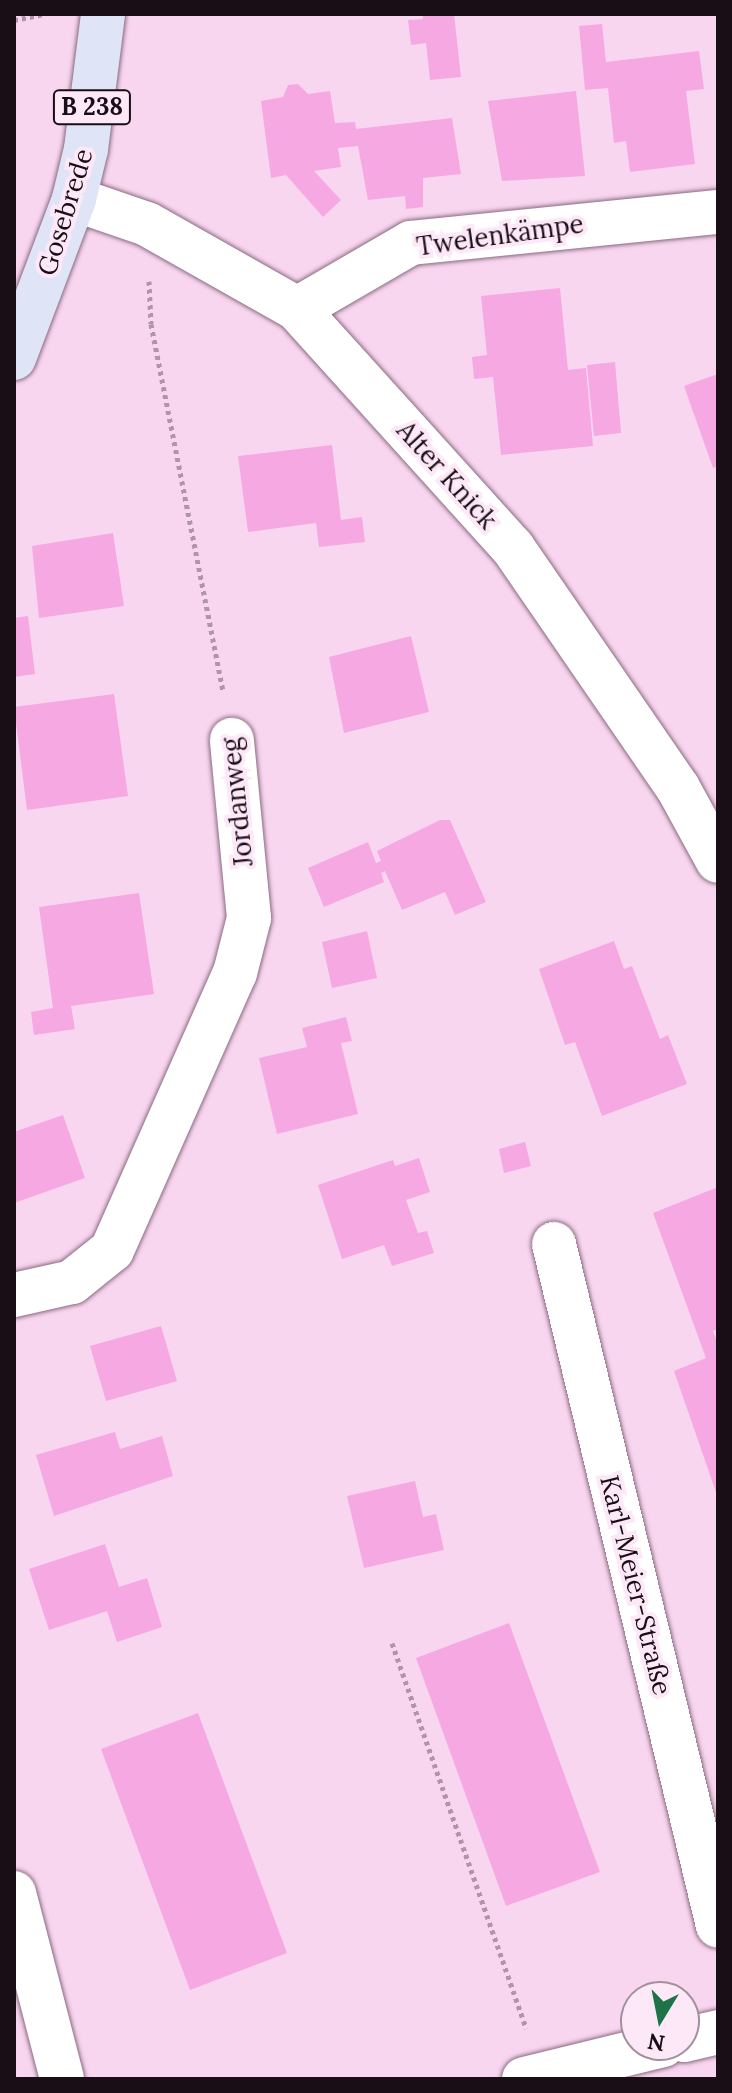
<!DOCTYPE html>
<html>
<head>
<meta charset="utf-8">
<style>
  body { margin:0 }
  #map { position:relative; width:732px; height:2093px; overflow:hidden; background:#f9d6ef; font-family:Lora,serif }
  div>[style] { position:absolute }
  .building>* { inset:0; background:#f6a8e3 }
  .path>* { height:5px; margin-top:-2.5px; transform-origin:0; background:repeating-linear-gradient(90deg,#b095a8 0 4px,transparent 0 8px) }
  .roads { filter:drop-shadow(0 0 2px #8a6b81) drop-shadow(0 0 2px #8a6b81) }
  .minor>* { height:44px; margin:-22px; padding:0 22px; transform-origin:22px; border-radius:22px; background:#fff }
  .major>* { height:44px; margin:-22px; padding:0 22px; transform-origin:22px; border-radius:22px; background:#e0e4f7 }
  span { translate:-50% -50%; white-space:nowrap; text-align:center; line-height:1.15; -webkit-text-stroke:8px #fde8f7; paint-order:stroke }
  .shield-label span { padding:2px 6px; background:#fde8f7; border:2px solid; border-radius:6px; -webkit-text-stroke-width:0 }
  .shield-label { font-size:24px; color:#190d16; font-weight:700 }
  .street-label { font-size:26px; color:#190d16 }
  .frame { position:absolute; inset:0; border:16px solid #190d16; pointer-events:none }
  .north { position:absolute; left:620px; top:1981px; width:80px; height:80px; box-sizing:border-box; background:#fde8f7; border:2px solid #a2909d; border-radius:50%; rotate:190deg; font-size:22px; font-weight:700; line-height:32px; text-align:center; color:#190d16 }
  .north::after { content:''; display:block; margin:auto; width:28px; height:36px; background:#1c7448; clip-path:polygon(50% 0,100% 100%,50% 72%,0 100%) }
</style>
</head>
<body>
<div id="map">
  <div class="building">
    <i style="clip-path:polygon(423px 14px,454px 14px,461px 77px,430px 80px,426px 43px,411px 45px,408px 20px,423px 19px)"></i>
    <i style="clip-path:polygon(602px 24px,606px 62px,699px 51px,704px 89px,686px 91px,695px 164px,630px 172px,626px 141px,614px 143px,608px 88px,585px 90px,579px 26px)"></i>
    <i style="clip-path:polygon(298px 84px,308px 94px,330px 91px,335px 123px,355px 122px,356px 129px,452px 118px,461px 174px,423px 178px,423px 207px,406px 209px,405px 196px,368px 200px,358px 146px,338px 148px,341px 167px,314px 171px,341px 200px,323px 217px,286px 175px,271px 178px,261px 101px,283px 97px,288px 85px)"></i>
    <i style="clip-path:polygon(576px 91px,585px 176px,502px 181px,488px 101px)"></i>
    <i style="clip-path:polygon(560px 288px,568px 370px,586px 368px,593px 446px,501px 455px,493px 377px,474px 379px,472px 357px,487px 355px,481px 296px)"></i>
    <i style="clip-path:polygon(615px 362px,621px 433px,594px 436px,587px 365px)"></i>
    <i style="clip-path:polygon(718px 374px,718px 466px,713px 468px,684px 386px)"></i>
    <i style="clip-path:polygon(332px 445px,341px 520px,362px 517px,365px 542px,319px 547px,316px 523px,248px 532px,238px 456px)"></i>
    <i style="clip-path:polygon(113px 533px,124px 606px,39px 618px,32px 546px)"></i>
    <i style="clip-path:polygon(28px 616px,35px 674px,14px 677px,14px 618px)"></i>
    <i style="clip-path:polygon(411px 636px,429px 712px,344px 733px,329px 657px)"></i>
    <i style="clip-path:polygon(114px 694px,128px 796px,27px 810px,14px 707px)"></i>
    <i style="clip-path:polygon(440px 820px,450px 820px,486px 902px,455px 915px,445px 892px,402px 910px,385px 871px,381px 873px,384px 882px,324px 907px,308px 868px,368px 842px,376px 863px,381px 861px,377px 851px)"></i>
    <i style="clip-path:polygon(139px 893px,154px 994px,71px 1006px,75px 1029px,34px 1035px,31px 1012px,53px 1008px,39px 907px)"></i>
    <i style="clip-path:polygon(367px 931px,377px 978px,332px 988px,322px 942px)"></i>
    <i style="clip-path:polygon(614px 941px,624px 969px,632px 966px,660px 1039px,668px 1035px,687px 1084px,602px 1116px,575px 1042px,565px 1045px,539px 969px)"></i>
    <i style="clip-path:polygon(346px 1017px,352px 1041px,341px 1043px,358px 1114px,277px 1134px,259px 1058px,307px 1047px,302px 1028px)"></i>
    <i style="clip-path:polygon(63px 1115px,85px 1178px,14px 1203px,14px 1132px)"></i>
    <i style="clip-path:polygon(525px 1142px,531px 1166px,504px 1173px,499px 1149px)"></i>
    <i style="clip-path:polygon(419px 1158px,430px 1192px,406px 1200px,418px 1233px,427px 1231px,434px 1253px,392px 1266px,384px 1245px,342px 1259px,318px 1185px,393px 1160px,395px 1166px)"></i>
    <i style="clip-path:polygon(718px 1187px,718px 1329px,713px 1331px,718px 1344px,718px 1498px,674px 1371px,706px 1358px,653px 1213px)"></i>
    <i style="clip-path:polygon(161px 1326px,177px 1381px,106px 1401px,90px 1346px)"></i>
    <i style="clip-path:polygon(115px 1432px,120px 1449px,162px 1436px,173px 1476px,54px 1516px,36px 1455px)"></i>
    <i style="clip-path:polygon(415px 1481px,423px 1517px,436px 1514px,444px 1550px,364px 1568px,347px 1496px)"></i>
    <i style="clip-path:polygon(105px 1544px,119px 1587px,147px 1578px,162px 1627px,117px 1642px,107px 1611px,49px 1630px,29px 1569px)"></i>
    <i style="clip-path:polygon(509px 1623px,600px 1872px,506px 1906px,416px 1658px)"></i>
    <i style="clip-path:polygon(198px 1713px,287px 1953px,190px 1990px,101px 1749px)"></i>
  </div>
  <div class="path">
    <i style="left:14px;top:20px;width:32px;rotate:-11deg"></i>
    <i style="left:149px;top:281px;width:43px;rotate:87.3deg"></i>
    <i style="left:151px;top:324px;width:375px;rotate:78.9deg"></i>
    <i style="left:392px;top:1643px;width:408px;rotate:70.8deg"></i>
  </div>
  <div class="roads">
    <div class="minor">
      <i style="left:74px;top:199px;width:77px;rotate:18.9deg"></i>
      <i style="left:147px;top:224px;width:172px;rotate:29.5deg"></i>
      <i style="left:297px;top:309px;width:322px;rotate:47.9deg"></i>
      <i style="left:513px;top:548px;width:291px;rotate:55.5deg"></i>
      <i style="left:678px;top:788px;width:83px;rotate:61.3deg"></i>
      <i style="left:297px;top:309px;width:132px;rotate:-30.1deg"></i>
      <i style="left:411px;top:243px;width:309px;rotate:-5.8deg"></i>
      <i style="left:554px;top:1244px;width:701px;rotate:76.48deg"></i>
      <i style="left:14px;top:1295px;width:59px;rotate:-12.6deg"></i>
      <i style="left:72px;top:1282px;width:51px;rotate:-38.7deg"></i>
      <i style="left:112px;top:1250px;width:303px;rotate:-66.1deg"></i>
      <i style="left:235px;top:973px;width:57px;rotate:-75.7deg"></i>
      <i style="left:249px;top:918px;width:179px;rotate:-95.5deg"></i>
      <i style="left:14px;top:1893px;width:192px;rotate:75.5deg"></i>
      <i style="left:684px;top:2040px;width:35px;rotate:-13deg"></i>
      <i style="left:524px;top:2079px;width:143px;rotate:-13.7deg"></i>
    </div>
    <div class="major">
      <i style="left:14px;top:358px;width:170px;rotate:-69.3deg"></i>
      <i style="left:74px;top:199px;width:51px;rotate:-76.5deg"></i>
      <i style="left:86px;top:149px;width:136px;rotate:-82.8deg"></i>
    </div>
  </div>
  <div class="shield-label">
    <span style="left:92px;top:107px">B 238</span>
  </div>
  <div class="street-label">
    <span style="left:65px;top:212px;rotate:-73deg">Gosebrede</span>
    <span style="left:500px;top:235px;rotate:-8deg">Twelenkämpe</span>
    <span style="left:447px;top:475px;rotate:48deg">Alter Knick</span>
    <span style="left:237px;top:802px;rotate:-96deg">Jordanweg</span>
    <span style="left:636px;top:1585px;rotate:76deg">Karl-Meier-Straße</span>
  </div>
  <div class="frame"></div>
  <div class="north">N</div>
</div>
</body>
</html>
